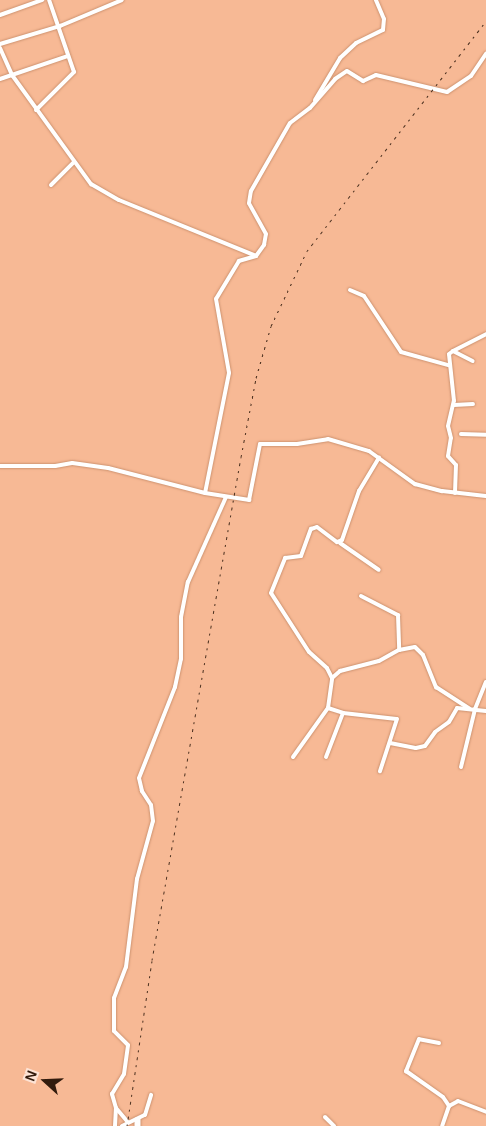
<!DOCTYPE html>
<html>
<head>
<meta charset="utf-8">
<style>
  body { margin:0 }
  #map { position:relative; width:486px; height:1126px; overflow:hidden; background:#f7b995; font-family:Arial,sans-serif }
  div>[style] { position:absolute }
  .roads { filter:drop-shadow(0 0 1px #cd926f) drop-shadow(0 0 1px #cd926f) }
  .street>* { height:4px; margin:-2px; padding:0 2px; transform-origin:2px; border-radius:2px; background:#fff }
  .secondary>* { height:5.5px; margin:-2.75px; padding:0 2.75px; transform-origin:2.75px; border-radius:2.75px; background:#fff }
  .rail>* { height:1px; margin-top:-0.5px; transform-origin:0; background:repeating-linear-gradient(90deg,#482d1c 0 2.5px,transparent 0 7.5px) }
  span { translate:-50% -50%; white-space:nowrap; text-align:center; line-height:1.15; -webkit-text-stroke:5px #fde3d5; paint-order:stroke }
  .north { position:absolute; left:20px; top:1056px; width:50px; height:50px; -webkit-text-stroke:4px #fde3d5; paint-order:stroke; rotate:290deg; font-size:14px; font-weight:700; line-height:20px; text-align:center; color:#321b0d }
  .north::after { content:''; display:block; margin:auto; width:18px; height:22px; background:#321b0d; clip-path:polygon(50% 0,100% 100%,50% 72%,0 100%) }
</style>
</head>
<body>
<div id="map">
  <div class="roads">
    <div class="street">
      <i style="left:0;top:15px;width:45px;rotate:-19.7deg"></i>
      <i style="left:0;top:44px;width:63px;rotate:-16.7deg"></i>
      <i style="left:60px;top:26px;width:67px;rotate:-22.8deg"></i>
      <i style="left:0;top:48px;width:30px;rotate:66deg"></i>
      <i style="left:12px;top:75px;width:135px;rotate:54.1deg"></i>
      <i style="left:91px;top:184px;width:32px;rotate:30deg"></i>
      <i style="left:119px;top:200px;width:148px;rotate:22.2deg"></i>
      <i style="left:256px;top:256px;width:18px;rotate:164deg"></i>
      <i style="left:239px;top:261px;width:44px;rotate:121.2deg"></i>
      <i style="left:216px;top:299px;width:75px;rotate:80deg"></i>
      <i style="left:229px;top:373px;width:122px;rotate:101.3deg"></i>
      <i style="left:205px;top:493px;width:100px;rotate:-165.5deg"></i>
      <i style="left:108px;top:468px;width:36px;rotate:-172deg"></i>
      <i style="left:72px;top:463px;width:17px;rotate:170deg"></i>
      <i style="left:55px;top:466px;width:55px;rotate:180deg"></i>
      <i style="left:0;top:79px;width:72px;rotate:-18.7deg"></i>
      <i style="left:315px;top:100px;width:49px;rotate:-59.2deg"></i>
      <i style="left:340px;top:58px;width:22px;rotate:-43deg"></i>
      <i style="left:356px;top:43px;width:30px;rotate:-26deg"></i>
      <i style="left:383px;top:30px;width:11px;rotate:-85deg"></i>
      <i style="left:384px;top:19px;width:21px;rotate:-113deg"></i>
      <i style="left:36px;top:110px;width:54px;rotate:-45deg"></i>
      <i style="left:74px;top:72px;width:76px;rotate:-109.1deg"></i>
      <i style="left:51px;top:185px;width:33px;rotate:-45deg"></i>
      <i style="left:256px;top:256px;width:14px;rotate:-54deg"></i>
      <i style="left:264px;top:245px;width:11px;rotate:-80deg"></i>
      <i style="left:266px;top:234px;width:35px;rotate:-119deg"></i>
      <i style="left:249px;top:203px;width:12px;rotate:-81deg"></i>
      <i style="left:251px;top:191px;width:78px;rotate:-60.2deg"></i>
      <i style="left:290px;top:123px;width:25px;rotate:-37deg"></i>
      <i style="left:310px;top:108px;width:38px;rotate:-49deg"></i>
      <i style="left:335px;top:79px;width:14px;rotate:-34deg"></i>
      <i style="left:347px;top:71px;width:19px;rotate:32deg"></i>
      <i style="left:363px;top:81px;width:14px;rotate:-25deg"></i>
      <i style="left:376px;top:75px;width:73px;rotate:13.5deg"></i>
      <i style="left:447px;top:92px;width:29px;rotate:-34deg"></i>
      <i style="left:471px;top:76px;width:27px;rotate:-56deg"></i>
      <i style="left:350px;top:290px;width:15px;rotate:23deg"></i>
      <i style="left:364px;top:296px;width:67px;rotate:56.5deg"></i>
      <i style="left:401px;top:352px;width:49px;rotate:15.5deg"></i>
      <i style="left:453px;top:351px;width:37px;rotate:-27deg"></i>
      <i style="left:454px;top:405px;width:19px;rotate:-3deg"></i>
      <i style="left:461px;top:434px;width:25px;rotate:2deg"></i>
      <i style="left:205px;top:493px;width:45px;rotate:9deg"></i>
      <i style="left:249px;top:500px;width:57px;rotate:-78.9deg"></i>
      <i style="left:260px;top:444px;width:37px"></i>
      <i style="left:297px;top:444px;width:31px;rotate:-9deg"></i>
      <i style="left:328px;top:439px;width:43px;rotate:16.3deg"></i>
      <i style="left:369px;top:451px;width:57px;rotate:35.7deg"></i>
      <i style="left:415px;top:484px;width:28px;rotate:15deg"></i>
      <i style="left:442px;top:491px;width:44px;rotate:6.5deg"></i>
      <i style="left:455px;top:493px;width:28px;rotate:-88deg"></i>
      <i style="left:456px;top:465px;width:12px;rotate:-132deg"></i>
      <i style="left:448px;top:456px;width:18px;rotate:-81deg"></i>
      <i style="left:451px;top:438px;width:12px;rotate:-104deg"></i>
      <i style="left:448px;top:426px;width:26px;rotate:-77deg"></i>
      <i style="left:454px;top:401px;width:47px;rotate:-96.1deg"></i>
      <i style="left:449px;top:354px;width:5px;rotate:-37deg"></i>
      <i style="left:453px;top:351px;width:22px;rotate:27deg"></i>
      <i style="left:340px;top:543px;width:47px;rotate:34.7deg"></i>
      <i style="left:361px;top:596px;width:42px;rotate:27.2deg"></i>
      <i style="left:398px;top:615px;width:35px;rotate:88deg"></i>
      <i style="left:332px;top:678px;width:11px;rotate:-41deg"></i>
      <i style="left:340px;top:671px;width:40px;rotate:-14.4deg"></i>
      <i style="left:379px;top:661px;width:23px;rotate:-29deg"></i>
      <i style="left:399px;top:650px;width:16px;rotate:-11deg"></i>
      <i style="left:415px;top:647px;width:11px;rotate:45deg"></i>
      <i style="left:423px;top:655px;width:35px;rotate:68deg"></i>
      <i style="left:436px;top:687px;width:40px;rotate:32.9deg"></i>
      <i style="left:328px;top:708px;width:16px;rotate:18deg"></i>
      <i style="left:343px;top:713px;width:54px;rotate:6.3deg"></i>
      <i style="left:397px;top:719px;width:55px;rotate:108.1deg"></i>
      <i style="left:390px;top:743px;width:26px;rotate:11deg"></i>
      <i style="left:416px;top:748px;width:9px;rotate:-13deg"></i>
      <i style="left:425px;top:746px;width:17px;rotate:-54deg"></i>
      <i style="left:435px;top:732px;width:17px;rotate:-36deg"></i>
      <i style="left:449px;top:722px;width:16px;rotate:-60deg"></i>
      <i style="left:457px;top:708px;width:29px;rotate:6deg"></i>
      <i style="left:293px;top:757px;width:60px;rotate:-54.5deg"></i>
      <i style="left:328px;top:708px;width:30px;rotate:-82deg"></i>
      <i style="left:332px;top:678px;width:11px;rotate:-117deg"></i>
      <i style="left:327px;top:668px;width:24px;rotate:-138deg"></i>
      <i style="left:309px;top:652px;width:70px;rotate:-122.8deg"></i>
      <i style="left:271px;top:593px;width:38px;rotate:-68deg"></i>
      <i style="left:285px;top:558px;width:16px;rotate:-7deg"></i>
      <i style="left:301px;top:556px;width:29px;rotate:-70deg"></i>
      <i style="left:311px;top:529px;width:6px;rotate:-18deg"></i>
      <i style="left:317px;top:527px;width:25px;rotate:37deg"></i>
      <i style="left:337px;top:542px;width:5px;rotate:-22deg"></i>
      <i style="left:342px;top:540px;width:52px;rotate:-70.9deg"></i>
      <i style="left:359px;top:491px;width:39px;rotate:-59deg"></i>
      <i style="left:326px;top:757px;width:47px;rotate:-68.9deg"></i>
      <i style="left:461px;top:767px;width:60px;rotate:-76.4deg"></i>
      <i style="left:475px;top:709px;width:29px;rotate:-68deg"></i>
      <i style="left:439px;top:1043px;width:20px;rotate:-169deg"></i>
      <i style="left:419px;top:1039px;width:35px;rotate:112deg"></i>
      <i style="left:406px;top:1071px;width:45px;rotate:35.1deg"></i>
      <i style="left:443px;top:1097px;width:11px;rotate:56deg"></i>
      <i style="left:449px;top:1106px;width:21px;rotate:109deg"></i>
      <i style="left:449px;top:1106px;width:10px;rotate:-29deg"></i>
      <i style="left:458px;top:1101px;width:30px;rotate:21deg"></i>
      <i style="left:116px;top:1108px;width:17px;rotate:50deg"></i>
      <i style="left:325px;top:1117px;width:13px;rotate:45deg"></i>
      <i style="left:115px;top:1126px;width:18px;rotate:-87deg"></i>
      <i style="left:116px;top:1108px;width:15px;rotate:-106deg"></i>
      <i style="left:112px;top:1094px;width:23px;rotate:-59deg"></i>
      <i style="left:124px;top:1074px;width:29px;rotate:-82deg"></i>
      <i style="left:128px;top:1045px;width:20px;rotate:-135deg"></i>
      <i style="left:114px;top:1031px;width:33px;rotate:-90deg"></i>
      <i style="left:114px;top:998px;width:33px;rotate:-69deg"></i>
      <i style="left:126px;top:967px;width:89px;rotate:-82.9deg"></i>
      <i style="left:137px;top:879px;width:60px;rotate:-74.6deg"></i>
      <i style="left:153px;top:821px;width:16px;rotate:-97deg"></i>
      <i style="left:151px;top:805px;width:17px;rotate:-123deg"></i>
      <i style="left:142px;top:791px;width:13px;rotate:-103deg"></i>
      <i style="left:139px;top:778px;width:98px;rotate:-68.4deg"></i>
      <i style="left:175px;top:687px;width:29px;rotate:-78deg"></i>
      <i style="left:181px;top:659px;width:42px;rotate:-90deg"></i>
      <i style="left:181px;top:617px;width:36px;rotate:-79deg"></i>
      <i style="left:188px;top:582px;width:93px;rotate:-65.9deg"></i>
      <i style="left:122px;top:1126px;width:25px;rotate:-26deg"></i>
      <i style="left:145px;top:1115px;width:21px;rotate:-73deg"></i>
    </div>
    <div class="secondary">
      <i style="left:138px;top:1120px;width:6px;rotate:90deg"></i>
    </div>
  </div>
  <div class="rail">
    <i style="left:127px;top:1126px;width:168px;rotate:-81.4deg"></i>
    <i style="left:152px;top:960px;width:511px;rotate:-79.97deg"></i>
    <i style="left:241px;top:457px;width:80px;rotate:-79.2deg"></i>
    <i style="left:256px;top:378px;width:54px;rotate:-73.9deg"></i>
    <i style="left:271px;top:326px;width:83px;rotate:-64.4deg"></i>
    <i style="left:307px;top:251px;width:291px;rotate:-52.1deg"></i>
  </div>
  <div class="north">N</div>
</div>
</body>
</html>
